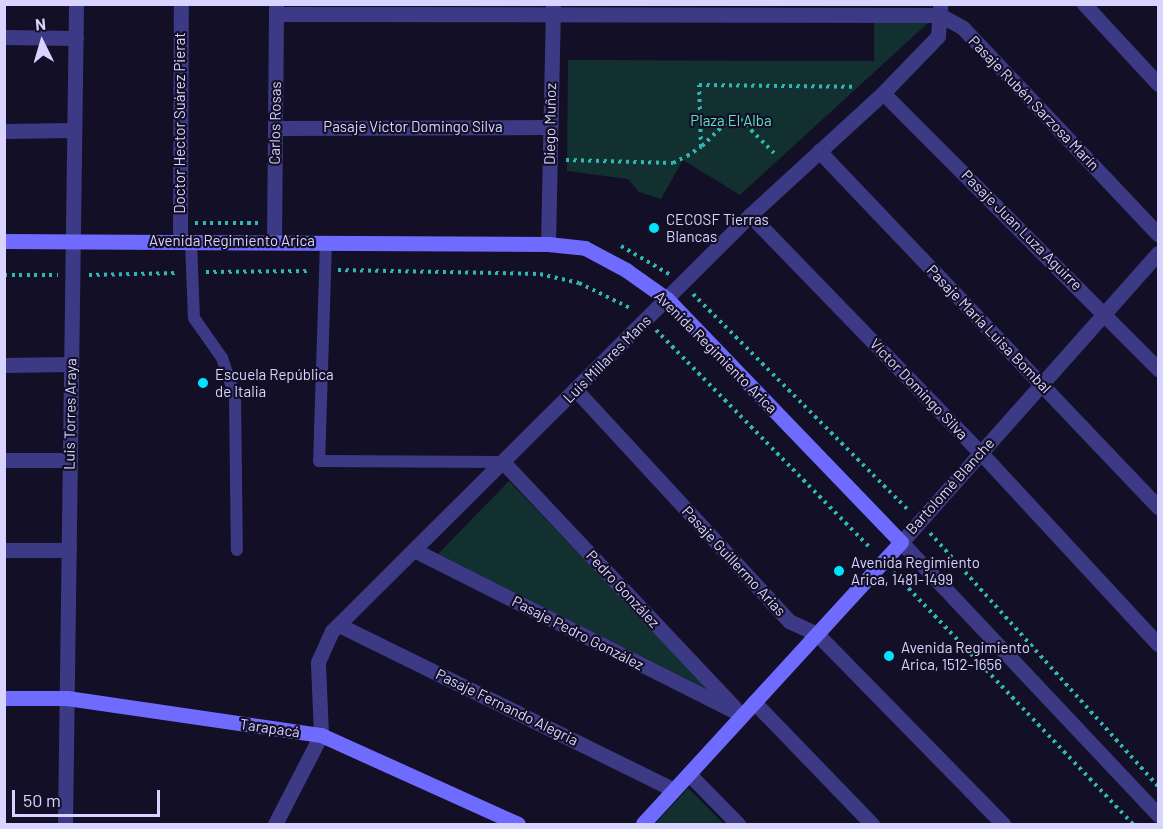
<!DOCTYPE html>
<html>
<head>
<meta charset="utf-8">
<style>
  body { margin:0 }
  #map { position:relative; width:1163px; height:829px; overflow:hidden; background:#130f26; font-family:Barlow,sans-serif }
  div>[style] { position:absolute }
  .green>* { inset:0; background:#12302f }
  .path>* { height:4px; margin-top:-2px; transform-origin:0; background:repeating-linear-gradient(90deg,#2fb8b0 0 3px,transparent 0 7.5px) }
  .lane>* { height:12px; margin:-6px; padding:0 6px; transform-origin:6px; border-radius:6px; background:#3d3a85 }
  .street>* { height:15px; margin:-7.5px; padding:0 7.5px; transform-origin:7.5px; border-radius:7.5px; background:#3d3a85 }
  .secondary>* { height:15px; margin:-7.5px; padding:0 7.5px; transform-origin:7.5px; border-radius:7.5px; background:#6f6bff }
  .dots>* { width:16px; height:16px; translate:-50% -50%; box-sizing:border-box; border:3px solid #130f26; border-radius:50% }
  span { translate:-50% -50%; white-space:nowrap; text-align:center; line-height:1.15; -webkit-text-stroke:4.5px #130f26; paint-order:stroke }
  .street-label { font-size:15px; color:#d9d4ff }
  .park-label { font-size:15px; color:#5fe0c0 }
  .poi-label { font-size:15px; color:#d9d4ff }
  .left { translate:0 -50%; text-align:left }
  .frame { position:absolute; inset:0; border:6px solid #d9d4ff; pointer-events:none }
  .north { position:absolute; left:12px; top:12px; width:60px; height:60px; -webkit-text-stroke:4px #130f26; paint-order:stroke; rotate:355deg; font-size:16px; font-weight:700; line-height:24px; text-align:center; color:#d9d4ff }
  .north::after { content:''; display:block; margin:auto; width:21px; height:27px; background:#d9d4ff; clip-path:polygon(50% 0,100% 100%,50% 72%,0 100%) }
  .scale { position:absolute; left:12px; top:790px; width:148px; height:27px; box-sizing:border-box; border:3px solid #d9d4ff; border-top:0; padding-left:8px; font-size:18px; line-height:21px; white-space:nowrap; color:#d9d4ff; -webkit-text-stroke:4px #130f26; paint-order:stroke }
</style>
</head>
<body>
<div id="map">
  <div class="green">
    <i style="clip-path:polygon(874px 21px,929px 22px,740px 195px,683px 160px,661px 199px,639px 192px,628px 179px,567px 171px,568px 60px,874px 61px)"></i>
    <i style="clip-path:polygon(509px 481px,715px 693px,438px 554px)"></i>
    <i style="clip-path:polygon(688px 788px,724px 824px,655px 824px)"></i>
  </div>
  <div class="path">
    <i style="left:702px;top:146px;width:46px;rotate:-44.1deg"></i>
    <i style="left:735px;top:114px;width:55px;rotate:45deg"></i>
    <i style="left:566px;top:160px;width:107px;rotate:1.6deg"></i>
    <i style="left:673px;top:163px;width:16px;rotate:-27deg"></i>
    <i style="left:687px;top:156px;width:17px;rotate:-33deg"></i>
    <i style="left:701px;top:147px;width:62px;rotate:-91.8deg"></i>
    <i style="left:699px;top:85px;width:153px;rotate:0.7deg"></i>
    <i style="left:195px;top:223px;width:65px"></i>
    <i style="left:621px;top:246px;width:56px;rotate:30.3deg"></i>
    <i style="left:338px;top:270px;width:202px;rotate:1.1deg"></i>
    <i style="left:540px;top:274px;width:40px;rotate:13deg"></i>
    <i style="left:579px;top:283px;width:59px;rotate:26.1deg"></i>
    <i style="left:206px;top:272px;width:104px;rotate:-0.6deg"></i>
    <i style="left:4px;top:275px;width:54px"></i>
    <i style="left:89px;top:275px;width:89px;rotate:-1.3deg"></i>
    <i style="left:693px;top:294px;width:305px;rotate:45.1deg"></i>
    <i style="left:656px;top:330px;width:307px;rotate:45.5deg"></i>
    <i style="left:930px;top:533px;width:341px;rotate:48deg"></i>
    <i style="left:893px;top:572px;width:348px;rotate:46.4deg"></i>
  </div>
  <div class="lane">
    <i style="left:191px;top:241px;width:77px;rotate:87.8deg"></i>
    <i style="left:194px;top:318px;width:49px;rotate:55deg"></i>
    <i style="left:222px;top:358px;width:40px;rotate:71.1deg"></i>
    <i style="left:235px;top:396px;width:154px;rotate:89.3deg"></i>
    <i style="left:326px;top:242px;width:219px;rotate:91.8deg"></i>
    <i style="left:319px;top:461px;width:184px;rotate:0.3deg"></i>
  </div>
  <div class="street">
    <i style="left:1084px;top:4px;width:109px;rotate:47.2deg"></i>
    <i style="left:276px;top:14px;width:664px;rotate:0.09deg"></i>
    <i style="left:940px;top:15px;width:26px;rotate:29deg"></i>
    <i style="left:963px;top:28px;width:284px;rotate:46.6deg"></i>
    <i style="left:4px;top:37px;width:72px;rotate:0.8deg"></i>
    <i style="left:883px;top:93px;width:390px;rotate:45.1deg"></i>
    <i style="left:275px;top:128px;width:275px;rotate:-0.2deg"></i>
    <i style="left:4px;top:131px;width:70px;rotate:-0.8deg"></i>
    <i style="left:819px;top:151px;width:492px;rotate:46.4deg"></i>
    <i style="left:750px;top:215px;width:330px;rotate:45.9deg"></i>
    <i style="left:980px;top:452px;width:262px;rotate:47.2deg"></i>
    <i style="left:180px;top:241px;width:237px;rotate:-89.8deg"></i>
    <i style="left:274px;top:242px;width:238px;rotate:-89.5deg"></i>
    <i style="left:548px;top:244px;width:240px;rotate:-88.8deg"></i>
    <i style="left:1158px;top:253px;width:387px;rotate:131.6deg"></i>
    <i style="left:901px;top:542px;width:375px;rotate:46.7deg"></i>
    <i style="left:4px;top:365px;width:67px;rotate:-0.9deg"></i>
    <i style="left:575px;top:389px;width:316px;rotate:47.3deg"></i>
    <i style="left:789px;top:621px;width:31px;rotate:25deg"></i>
    <i style="left:817px;top:634px;width:266px;rotate:45.6deg"></i>
    <i style="left:4px;top:460px;width:66px"></i>
    <i style="left:503px;top:462px;width:337px;rotate:46.7deg"></i>
    <i style="left:4px;top:550px;width:65px"></i>
    <i style="left:414px;top:550px;width:367px;rotate:26.7deg"></i>
    <i style="left:339px;top:625px;width:373px;rotate:26.2deg"></i>
    <i style="left:754px;top:702px;width:170px;rotate:46deg"></i>
    <i style="left:689px;top:774px;width:70px;rotate:45.6deg"></i>
    <i style="left:65px;top:824px;width:820px;rotate:-89.23deg"></i>
    <i style="left:275px;top:824px;width:100px;rotate:-62.7deg"></i>
    <i style="left:321px;top:735px;width:73px;rotate:-92.4deg"></i>
    <i style="left:318px;top:662px;width:34px;rotate:-66deg"></i>
    <i style="left:332px;top:631px;width:590px;rotate:-44.86deg"></i>
    <i style="left:750px;top:215px;width:180px;rotate:-42.5deg"></i>
    <i style="left:883px;top:93px;width:79px;rotate:-46deg"></i>
    <i style="left:938px;top:36px;width:32px;rotate:-86deg"></i>
  </div>
  <div class="secondary">
    <i style="left:4px;top:241px;width:544px;rotate:0.32deg"></i>
    <i style="left:548px;top:244px;width:37px;rotate:6deg"></i>
    <i style="left:585px;top:248px;width:47px;rotate:28.2deg"></i>
    <i style="left:626px;top:270px;width:50px;rotate:35.3deg"></i>
    <i style="left:667px;top:299px;width:337px;rotate:46.1deg"></i>
    <i style="left:901px;top:542px;width:382px;rotate:132.5deg"></i>
    <i style="left:4px;top:698px;width:63px"></i>
    <i style="left:67px;top:698px;width:257px;rotate:8.3deg"></i>
    <i style="left:321px;top:735px;width:216px;rotate:24.3deg"></i>
  </div>
  <div class="dots">
    <i style="left:654px;top:228px;background:#00e5ff"></i>
    <i style="left:203px;top:383px;background:#00e5ff"></i>
    <i style="left:839px;top:571px;background:#00e5ff"></i>
    <i style="left:889px;top:656px;background:#00e5ff"></i>
  </div>
  <div class="street-label">
    <span style="left:1034px;top:103px;rotate:46deg">Pasaje Rubén Sarzosa Marín</span>
    <span style="left:180px;top:123px;rotate:-90deg">Doctor Hector Suárez Pierat</span>
    <span style="left:275px;top:123px;rotate:-89deg">Carlos Rosas</span>
    <span style="left:550px;top:124px;rotate:-89deg">Diego Muñoz</span>
    <span style="left:413px;top:127px">Pasaje Víctor Domingo Silva</span>
    <span style="left:1022px;top:230px;rotate:45deg">Pasaje Juan Luza Aguirre</span>
    <span style="left:232px;top:241px">Avenida Regimiento Arica</span>
    <span style="left:989px;top:329px;rotate:46deg">Pasaje María Luisa Bombal</span>
    <span style="left:716px;top:352px;rotate:45deg">Avenida Regimiento Arica</span>
    <span style="left:607px;top:359px;rotate:-45deg">Luis Millares Mans</span>
    <span style="left:919px;top:389px;rotate:46deg">Víctor Domingo Silva</span>
    <span style="left:70px;top:414px;rotate:-89deg">Luis Torres Araya</span>
    <span style="left:950px;top:486px;rotate:-48deg">Bartolomé Blanche</span>
    <span style="left:734px;top:561px;rotate:47deg">Pasaje Guillermo Arias</span>
    <span style="left:623px;top:589px;rotate:47deg">Pedro González</span>
    <span style="left:578px;top:633px;rotate:27deg">Pasaje Pedro González</span>
    <span style="left:507px;top:707px;rotate:26deg">Pasaje Fernando Alegria</span>
    <span style="left:270px;top:728px;rotate:8deg">Tarapacá</span>
  </div>
  <div class="park-label">
    <span style="left:731px;top:121px">Plaza El Alba</span>
  </div>
  <div class="poi-label">
    <span class="left" style="left:666px;top:228px">CECOSF Tierras<br>Blancas</span>
    <span class="left" style="left:215px;top:383px">Escuela República<br>de Italia</span>
    <span class="left" style="left:851px;top:571px">Avenida Regimiento<br>Arica, 1481-1499</span>
    <span class="left" style="left:901px;top:656px">Avenida Regimiento<br>Arica, 1512-1656</span>
  </div>
  <div class="frame"></div>
  <div class="north">N</div>
  <div class="scale">50 m</div>
</div>
</body>
</html>
